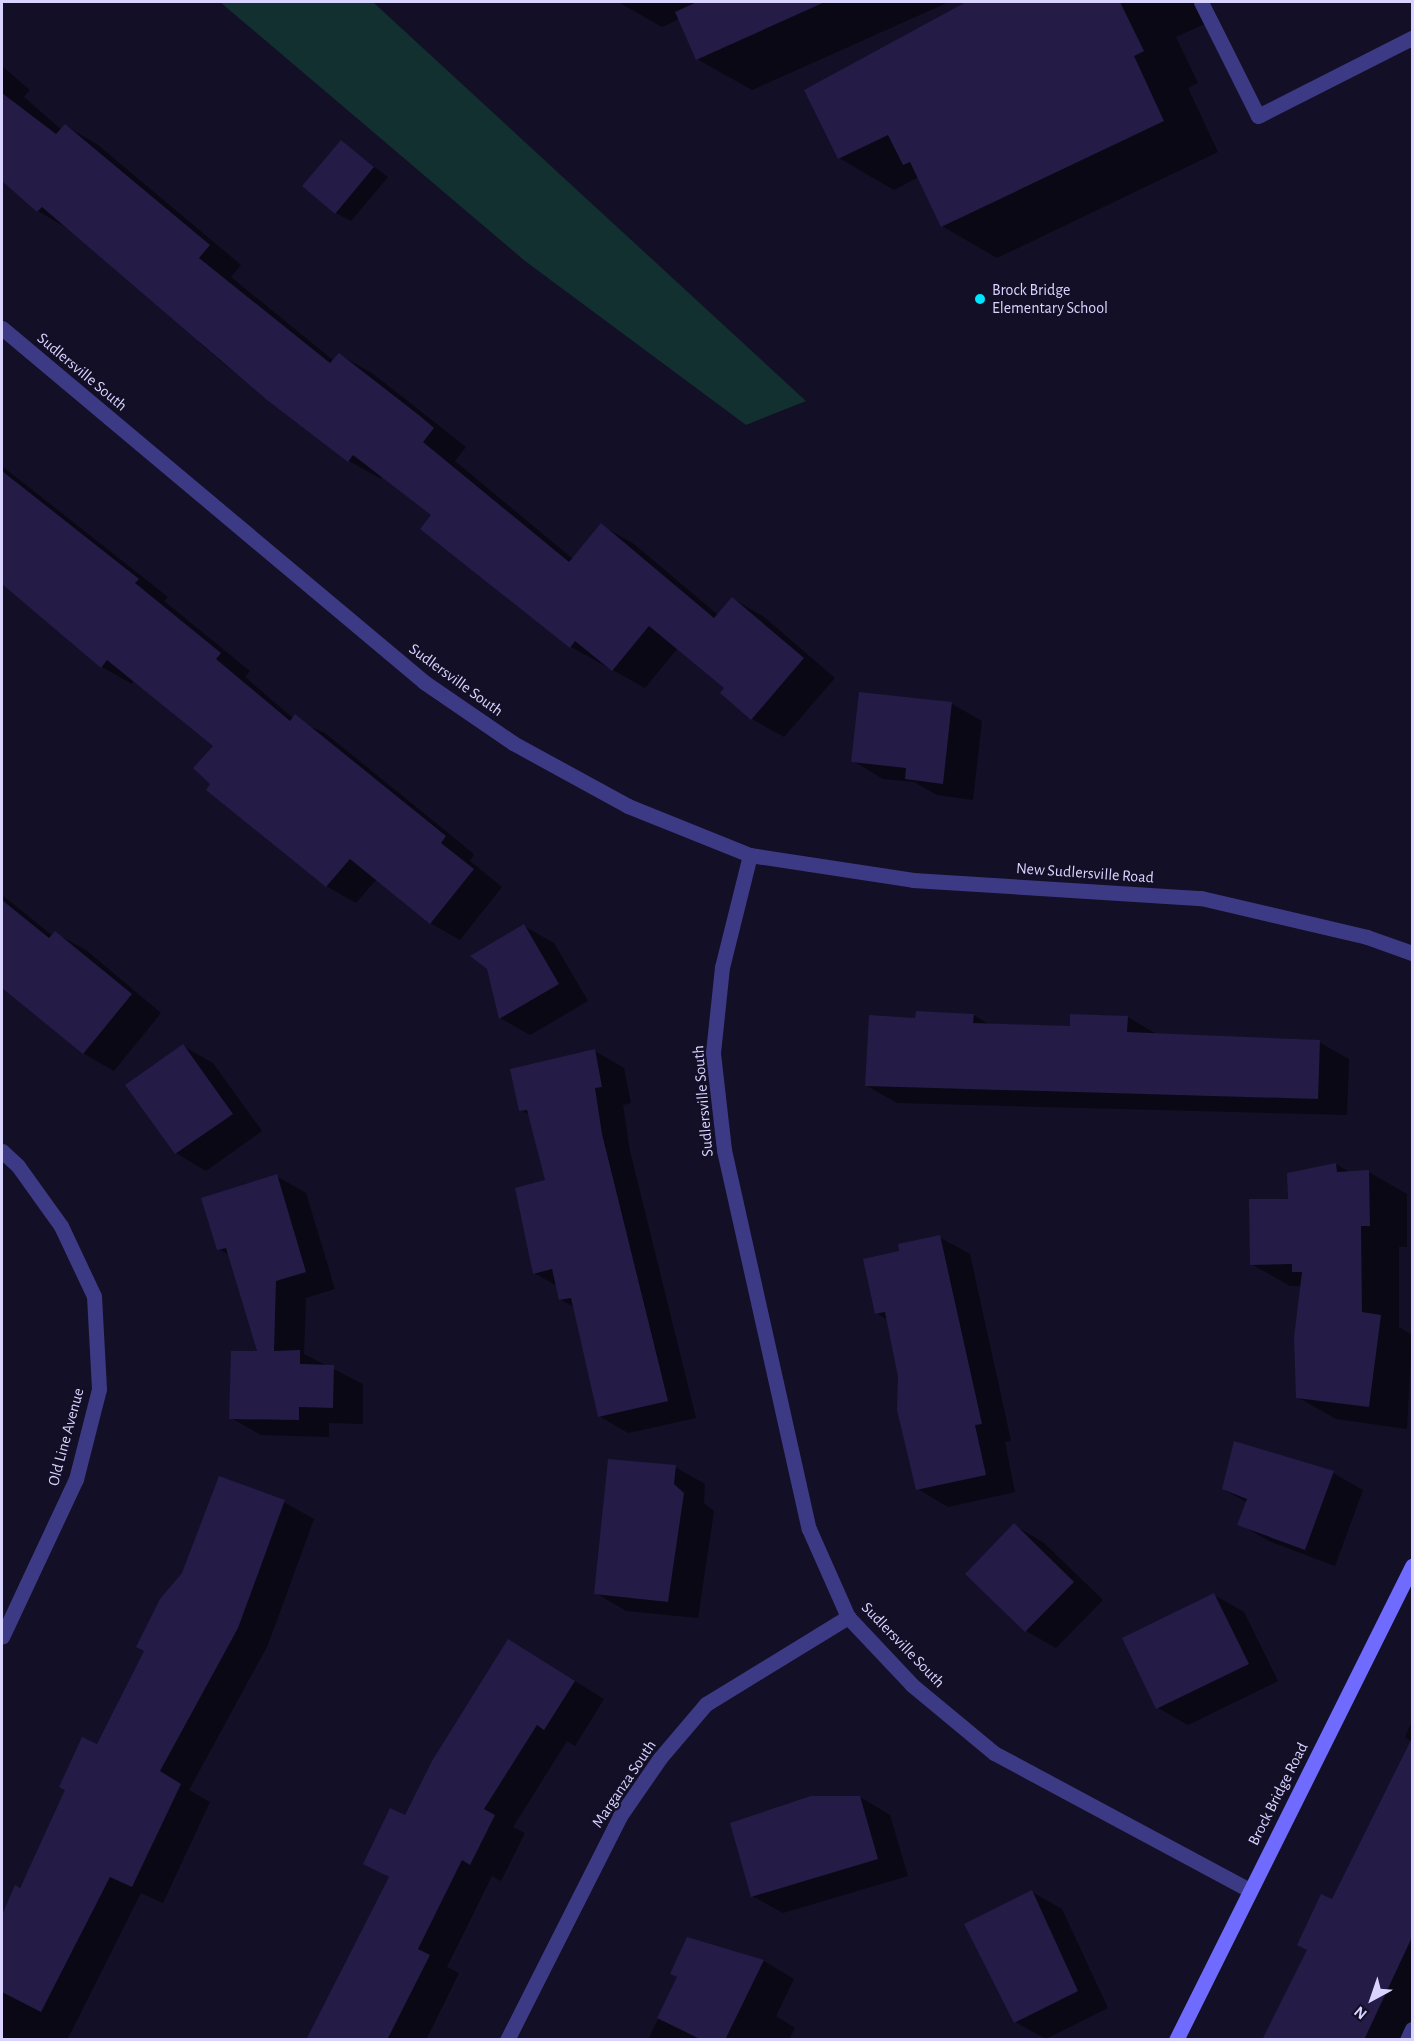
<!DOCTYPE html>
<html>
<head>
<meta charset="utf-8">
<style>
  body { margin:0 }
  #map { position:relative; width:1414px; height:2041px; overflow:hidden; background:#130f26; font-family:"Alegreya Sans",sans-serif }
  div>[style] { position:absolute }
  .green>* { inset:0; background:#12302f }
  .shadow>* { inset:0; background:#0007 }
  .building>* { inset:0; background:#241b47 }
  .lane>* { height:15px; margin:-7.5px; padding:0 7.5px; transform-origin:7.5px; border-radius:7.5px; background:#3d3a85 }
  .street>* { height:15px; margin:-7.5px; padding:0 7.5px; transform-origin:7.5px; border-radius:7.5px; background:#3d3a85 }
  .secondary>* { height:15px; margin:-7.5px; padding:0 7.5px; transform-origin:7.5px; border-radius:7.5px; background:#6f6bff }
  .dots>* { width:16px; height:16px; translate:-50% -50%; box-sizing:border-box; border:3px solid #130f26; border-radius:50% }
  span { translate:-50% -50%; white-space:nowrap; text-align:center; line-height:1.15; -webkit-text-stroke:4.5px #130f26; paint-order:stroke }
  .poi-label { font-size:16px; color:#d9d4ff }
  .left { translate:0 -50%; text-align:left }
  .street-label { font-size:16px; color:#d9d4ff }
  .frame { position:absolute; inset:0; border:3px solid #d9d4ff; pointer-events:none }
  .north { position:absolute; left:1342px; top:1969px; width:60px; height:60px; -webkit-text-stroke:4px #130f26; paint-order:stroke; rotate:220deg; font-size:16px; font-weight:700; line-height:24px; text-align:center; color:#d9d4ff }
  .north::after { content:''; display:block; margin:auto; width:21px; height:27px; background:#d9d4ff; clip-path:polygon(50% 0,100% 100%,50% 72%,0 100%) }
</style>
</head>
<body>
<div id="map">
  <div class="green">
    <i style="clip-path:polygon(220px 2px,373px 2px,806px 401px,746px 425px,525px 261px)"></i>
  </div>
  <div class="shadow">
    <i style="clip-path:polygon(618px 2px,949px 2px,752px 90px,697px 59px,679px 19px,662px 27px)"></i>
    <i style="clip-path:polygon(969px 2px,1210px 2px,1218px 18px,1176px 37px,1198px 83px,1188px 88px,1218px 152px,997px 258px,942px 226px,919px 177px,894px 190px,839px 158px,806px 91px)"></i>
    <i style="clip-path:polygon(2px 66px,30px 90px,24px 97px,62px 130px,66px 126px,98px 145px,241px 265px,231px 277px,334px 361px,340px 355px,372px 373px,466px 447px,455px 461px,573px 559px,601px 525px,634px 544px,718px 615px,732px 598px,764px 617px,835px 678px,784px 737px,752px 719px,726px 688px,678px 648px,645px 688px,571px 647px,433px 515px,383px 476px,381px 479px,349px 461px,224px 364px,200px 343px,202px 340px,70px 230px,38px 211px,2px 179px)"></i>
    <i style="clip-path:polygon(341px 142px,388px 177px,351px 221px,336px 213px)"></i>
    <i style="clip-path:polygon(2px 466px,168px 597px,164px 601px,250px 671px,245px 677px,294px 719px,325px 733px,474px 854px,470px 861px,502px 887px,460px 940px,430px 923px,377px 879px,356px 903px,326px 886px,212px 784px,215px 746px,134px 680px,132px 684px,102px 667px,2px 582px,12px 567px,2px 558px)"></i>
    <i style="clip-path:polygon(860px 693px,952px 704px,982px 721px,973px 800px,937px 795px,914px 782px,883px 779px,853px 761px)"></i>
    <i style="clip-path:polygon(2px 895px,53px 936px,55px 933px,86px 950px,161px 1013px,114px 1071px,83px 1053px,2px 987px)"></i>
    <i style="clip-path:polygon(524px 926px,554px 943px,588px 1001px,530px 1035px,500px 1018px)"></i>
    <i style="clip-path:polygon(974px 1015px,990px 1025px,1072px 1027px,1128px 1017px,1158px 1035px,1319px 1042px,1349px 1059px,1347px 1115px,897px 1103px,867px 1086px,917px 1019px)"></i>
    <i style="clip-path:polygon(183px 1046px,213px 1063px,262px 1131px,206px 1171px,176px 1153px,128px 1085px)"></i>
    <i style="clip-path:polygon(595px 1051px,624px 1068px,631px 1103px,623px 1105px,630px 1151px,696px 1418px,628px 1433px,599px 1416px,575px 1308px,560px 1299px,557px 1286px,534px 1273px,547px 1181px,530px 1115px,521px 1110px)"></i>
    <i style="clip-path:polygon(1336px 1164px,1351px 1173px,1369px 1172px,1407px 1194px,1407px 1247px,1399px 1247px,1399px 1327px,1412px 1335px,1407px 1429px,1336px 1419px,1297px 1397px,1301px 1286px,1290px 1286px,1251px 1264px,1290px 1200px,1289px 1174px)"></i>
    <i style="clip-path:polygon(276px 1176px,306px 1193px,335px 1289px,306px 1298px,304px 1354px,363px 1384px,363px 1424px,329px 1423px,329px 1437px,261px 1435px,231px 1418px,259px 1353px,230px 1256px,219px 1249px)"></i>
    <i style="clip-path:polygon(939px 1237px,970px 1254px,1011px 1441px,1005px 1442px,1015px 1492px,948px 1507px,918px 1489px,888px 1320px,876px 1313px,901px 1253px)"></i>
    <i style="clip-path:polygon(1235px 1443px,1333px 1473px,1363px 1490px,1335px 1566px,1269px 1541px,1239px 1524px,1248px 1503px,1223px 1489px)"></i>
    <i style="clip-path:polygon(675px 1467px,705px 1484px,704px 1503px,714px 1511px,698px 1618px,626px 1611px,596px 1593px)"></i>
    <i style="clip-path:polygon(220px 1478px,284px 1502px,314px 1519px,268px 1645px,189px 1790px,210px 1802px,163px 1903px,141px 1893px,67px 2040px,2px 2040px,2px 1919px,97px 1746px,183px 1574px)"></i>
    <i style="clip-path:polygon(1014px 1525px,1044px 1543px,1103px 1600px,1056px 1648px,1026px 1631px,967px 1574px)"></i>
    <i style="clip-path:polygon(1214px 1595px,1244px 1612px,1278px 1681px,1188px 1725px,1158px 1708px)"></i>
    <i style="clip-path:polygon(539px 1659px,604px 1699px,575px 1746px,567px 1741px,513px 1827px,525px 1833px,501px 1881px,492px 1876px,447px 1967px,459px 1973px,426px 2040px,307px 2040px,390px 1878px,365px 1864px)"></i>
    <i style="clip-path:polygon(1412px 1721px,1412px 2040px,1264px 2040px,1411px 1741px,1405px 1737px)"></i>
    <i style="clip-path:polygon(860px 1797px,890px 1815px,908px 1876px,783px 1913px,752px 1896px)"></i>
    <i style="clip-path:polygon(1032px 1892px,1062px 1909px,1108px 2008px,1046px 2039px,1015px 2022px)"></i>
    <i style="clip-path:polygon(688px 1938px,764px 1961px,794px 1979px,776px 2016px,795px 2028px,789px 2040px,648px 2040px,678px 1977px)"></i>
  </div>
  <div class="building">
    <i style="clip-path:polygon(697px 2px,825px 2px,696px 60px,675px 12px)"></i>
    <i style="clip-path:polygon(966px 2px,1120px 2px,1144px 51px,1134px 56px,1164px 121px,941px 227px,910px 162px,903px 165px,888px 135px,838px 159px,804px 90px)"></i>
    <i style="clip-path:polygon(2px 93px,56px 134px,65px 124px,210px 245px,199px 258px,330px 363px,339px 353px,420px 416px,434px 428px,423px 442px,569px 562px,601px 523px,714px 618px,732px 597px,804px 658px,751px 720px,720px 693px,724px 688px,649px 626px,612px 671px,575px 641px,570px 648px,420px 529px,431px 515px,353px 455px,348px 462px,267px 400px,42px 207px,37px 212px,2px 181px)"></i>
    <i style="clip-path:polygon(341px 140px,374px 167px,335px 214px,302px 186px)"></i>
    <i style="clip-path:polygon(2px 471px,139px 579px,135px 583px,221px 653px,216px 659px,290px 721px,295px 714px,446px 836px,441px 843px,474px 869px,430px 924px,350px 859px,326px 887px,206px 790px,210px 784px,193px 768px,213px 746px,107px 660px,101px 668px,2px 584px)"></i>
    <i style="clip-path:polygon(859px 692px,952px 702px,943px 784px,905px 779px,906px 768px,851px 762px)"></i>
    <i style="clip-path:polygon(2px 900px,49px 938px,55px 931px,132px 994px,83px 1054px,2px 988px)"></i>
    <i style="clip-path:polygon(524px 924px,559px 984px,499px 1019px,487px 969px,470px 956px)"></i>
    <i style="clip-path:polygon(916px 1011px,974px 1014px,973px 1023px,1070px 1026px,1070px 1014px,1128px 1016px,1127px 1032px,1320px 1040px,1318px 1099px,865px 1086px,869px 1015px,915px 1018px)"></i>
    <i style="clip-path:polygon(183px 1044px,233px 1114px,175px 1154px,125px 1085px)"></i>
    <i style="clip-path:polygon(595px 1049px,602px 1087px,595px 1088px,602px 1134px,668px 1401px,598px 1417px,571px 1298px,559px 1300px,552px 1269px,533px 1274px,515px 1188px,545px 1180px,527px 1110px,519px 1111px,510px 1069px)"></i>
    <i style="clip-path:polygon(1336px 1163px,1337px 1172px,1369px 1170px,1370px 1226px,1361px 1226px,1362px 1312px,1381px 1315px,1369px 1407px,1296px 1398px,1294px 1337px,1302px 1272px,1292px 1272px,1292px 1264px,1250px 1265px,1249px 1199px,1288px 1199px,1287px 1173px)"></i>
    <i style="clip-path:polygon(277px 1174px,306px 1272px,276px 1281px,274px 1351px,300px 1350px,300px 1364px,334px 1365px,333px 1408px,299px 1407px,299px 1420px,229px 1419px,231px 1351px,257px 1351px,226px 1248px,217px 1250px,201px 1198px)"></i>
    <i style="clip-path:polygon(940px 1235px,982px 1424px,975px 1425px,986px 1475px,916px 1490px,897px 1410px,898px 1377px,885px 1312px,875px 1314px,863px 1259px,899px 1251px,898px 1244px)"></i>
    <i style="clip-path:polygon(1234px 1441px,1334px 1471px,1305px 1550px,1237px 1525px,1247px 1499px,1222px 1489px)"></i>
    <i style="clip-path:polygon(608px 1459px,676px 1465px,674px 1484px,684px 1493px,668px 1602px,594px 1594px)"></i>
    <i style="clip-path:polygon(219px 1476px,285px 1500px,238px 1628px,160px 1771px,181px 1784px,132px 1887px,110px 1877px,41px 2012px,2px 1992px,2px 1915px,15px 1885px,20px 1888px,65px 1790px,59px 1787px,82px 1737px,97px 1744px,144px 1651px,136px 1647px,160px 1599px,182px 1573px)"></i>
    <i style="clip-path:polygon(1014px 1523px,1074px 1582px,1025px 1632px,965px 1574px)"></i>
    <i style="clip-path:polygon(1214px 1593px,1249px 1664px,1156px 1709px,1122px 1638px)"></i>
    <i style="clip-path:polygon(508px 1639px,575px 1681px,544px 1730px,537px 1725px,484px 1809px,495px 1815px,470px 1865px,462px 1860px,418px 1949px,430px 1955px,387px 2040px,306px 2040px,389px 1877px,363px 1864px,390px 1808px,405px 1815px,432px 1761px)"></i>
    <i style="clip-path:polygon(1413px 1736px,1413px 1935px,1364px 2040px,1262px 2040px,1307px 1950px,1297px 1945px,1321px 1894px,1332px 1899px)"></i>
    <i style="clip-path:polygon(811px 1796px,860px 1796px,878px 1859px,751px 1897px,730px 1823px)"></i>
    <i style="clip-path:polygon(1032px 1890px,1078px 1991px,1014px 2023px,964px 1924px)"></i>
    <i style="clip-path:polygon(687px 1937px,764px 1960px,725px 2040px,702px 2040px,657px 2018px,677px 1977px,670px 1974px)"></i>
  </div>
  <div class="lane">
    <i style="left:1201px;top:2px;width:127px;rotate:63.4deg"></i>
    <i style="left:1258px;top:116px;width:173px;rotate:-26.9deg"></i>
  </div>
  <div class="street">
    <i style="left:2px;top:328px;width:551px;rotate:39.99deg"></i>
    <i style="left:424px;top:682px;width:108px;rotate:34.4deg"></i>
    <i style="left:513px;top:743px;width:131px;rotate:28.7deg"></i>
    <i style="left:628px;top:806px;width:131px;rotate:21.9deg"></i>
    <i style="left:750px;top:855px;width:115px;rotate:104deg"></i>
    <i style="left:722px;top:967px;width:86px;rotate:96deg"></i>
    <i style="left:713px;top:1053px;width:98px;rotate:83.5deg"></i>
    <i style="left:724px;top:1150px;width:388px;rotate:77.4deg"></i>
    <i style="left:809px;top:1529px;width:96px;rotate:66.1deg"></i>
    <i style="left:848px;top:1617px;width:93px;rotate:46.7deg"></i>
    <i style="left:912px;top:1685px;width:107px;rotate:39.7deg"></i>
    <i style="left:994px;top:1753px;width:290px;rotate:28.2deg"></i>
    <i style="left:750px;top:855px;width:165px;rotate:8.7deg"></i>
    <i style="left:913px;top:880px;width:289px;rotate:3.6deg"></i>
    <i style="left:1201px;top:898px;width:171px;rotate:13.2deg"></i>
    <i style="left:1367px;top:937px;width:48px;rotate:19.6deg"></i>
    <i style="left:2px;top:1151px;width:22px;rotate:43deg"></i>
    <i style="left:18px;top:1166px;width:74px;rotate:54.4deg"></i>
    <i style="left:61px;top:1226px;width:77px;rotate:64.8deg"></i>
    <i style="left:94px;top:1296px;width:93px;rotate:86.9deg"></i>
    <i style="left:99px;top:1389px;width:93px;rotate:104.3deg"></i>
    <i style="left:76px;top:1479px;width:174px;rotate:115.1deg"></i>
    <i style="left:507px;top:2040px;width:251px;rotate:-63.2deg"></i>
    <i style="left:620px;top:1816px;width:70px;rotate:-55.4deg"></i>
    <i style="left:660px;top:1758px;width:71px;rotate:-49.6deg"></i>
    <i style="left:706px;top:1704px;width:167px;rotate:-31.5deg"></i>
    <i style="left:1407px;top:2040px;width:12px;rotate:-66deg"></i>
  </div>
  <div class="secondary">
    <i style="left:1176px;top:2040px;width:530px;rotate:-63.53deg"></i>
  </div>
  <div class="dots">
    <i style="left:980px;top:299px;background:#00e5ff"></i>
  </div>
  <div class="poi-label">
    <span class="left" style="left:992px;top:299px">Brock Bridge<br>Elementary School</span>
  </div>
  <div class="street-label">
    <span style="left:82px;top:372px;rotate:40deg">Sudlersville South</span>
    <span style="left:456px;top:680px;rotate:36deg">Sudlersville South</span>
    <span style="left:1085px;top:873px;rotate:4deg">New Sudlersville Road</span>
    <span style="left:703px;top:1101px;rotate:-95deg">Sudlersville South</span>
    <span style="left:66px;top:1437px;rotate:-75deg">Old Line Avenue</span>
    <span style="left:903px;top:1645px;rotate:46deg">Sudlersville South</span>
    <span style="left:624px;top:1784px;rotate:-56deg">Marganza South</span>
    <span style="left:1278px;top:1794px;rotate:-63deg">Brock Bridge Road</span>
  </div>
  <div class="frame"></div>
  <div class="north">N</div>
</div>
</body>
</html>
